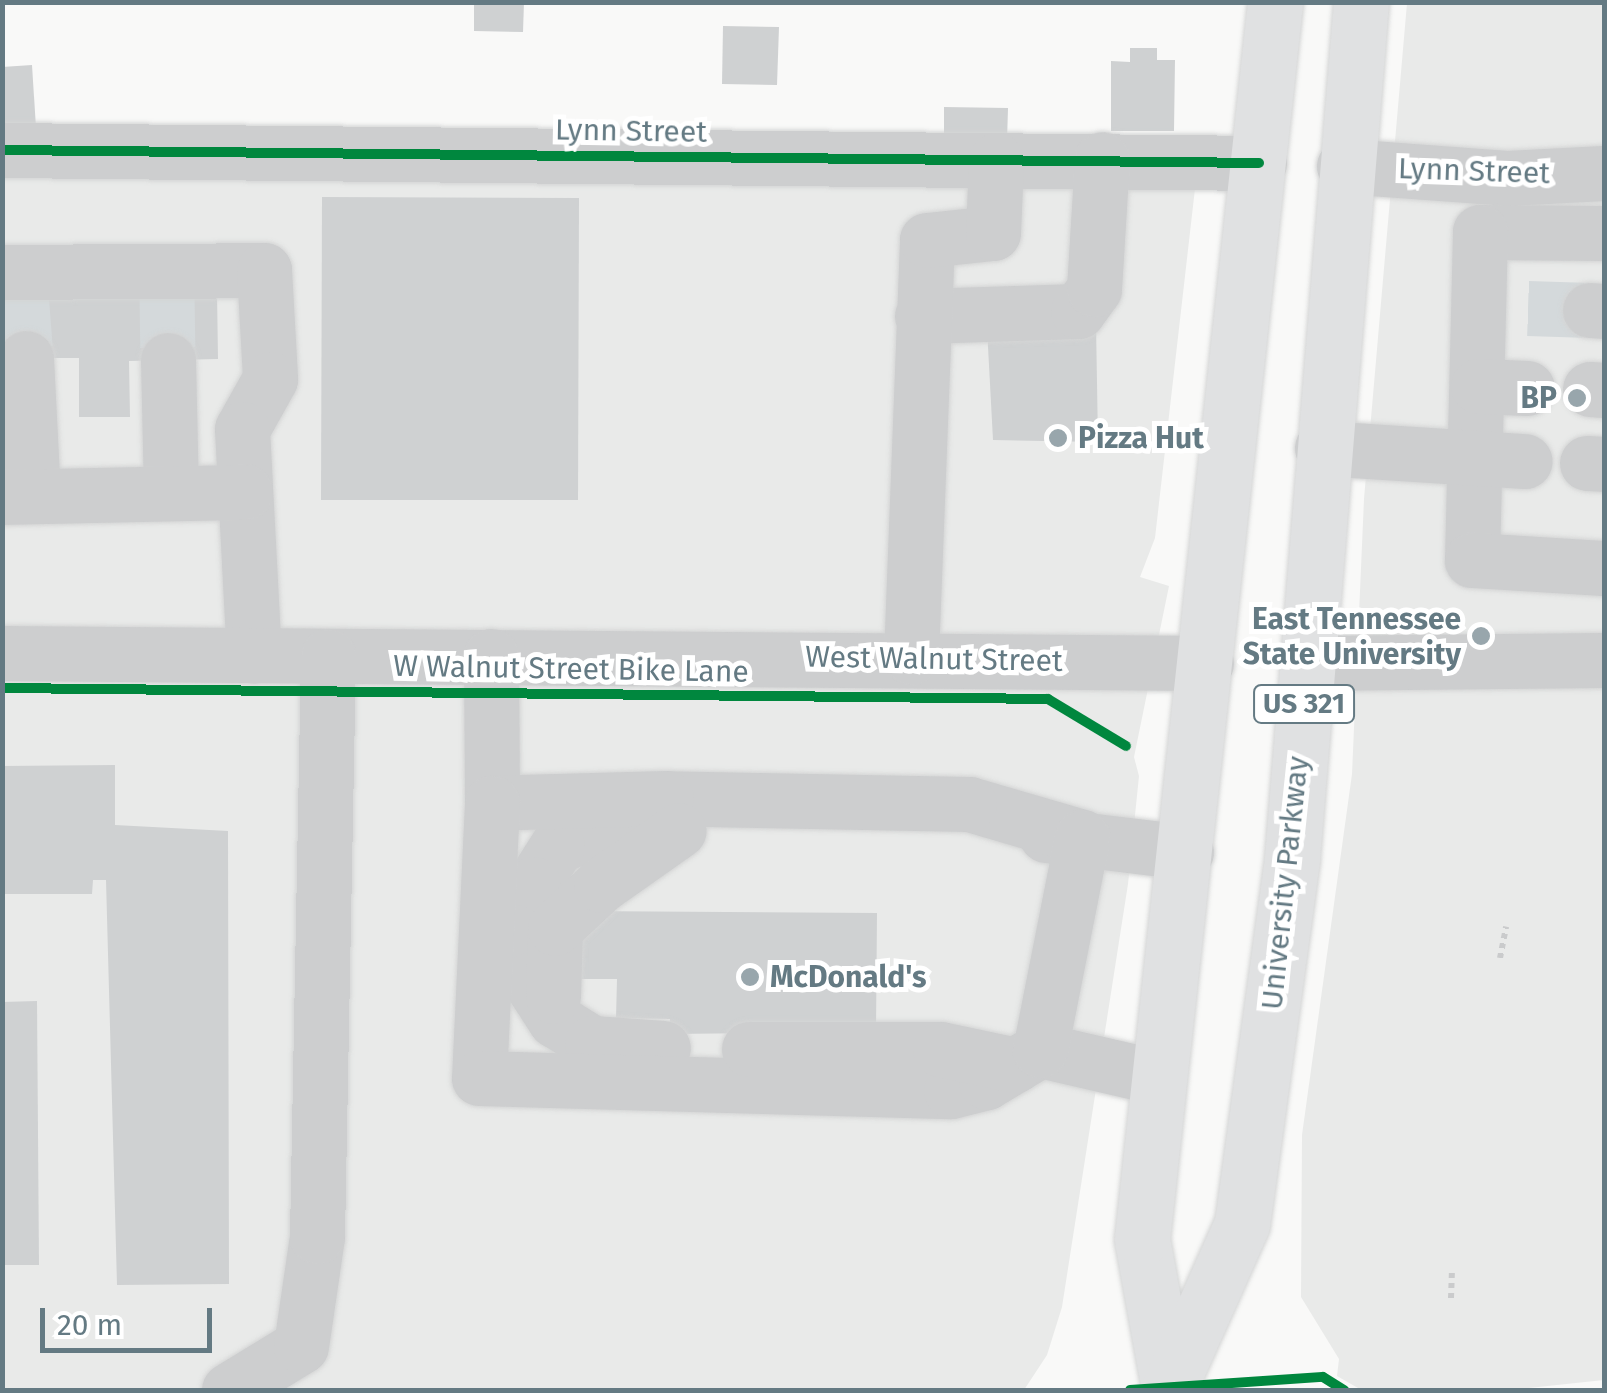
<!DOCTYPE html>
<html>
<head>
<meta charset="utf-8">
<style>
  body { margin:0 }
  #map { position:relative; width:1607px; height:1393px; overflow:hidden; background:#f9f9f8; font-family:"Fira Sans",sans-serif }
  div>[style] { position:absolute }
  .built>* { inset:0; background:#e9eae9 }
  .building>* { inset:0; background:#cfd1d2 }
  .minor-tunnel>* { height:55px; margin-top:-27.5px; transform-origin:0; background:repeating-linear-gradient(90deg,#d4d9db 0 55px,transparent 0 83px) }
  .path>* { height:6px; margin-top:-3px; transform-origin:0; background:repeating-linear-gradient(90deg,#cacbcc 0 5px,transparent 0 10px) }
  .roads { filter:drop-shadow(0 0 2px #d4d5d5) drop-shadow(0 0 2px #d4d5d5) }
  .minor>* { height:55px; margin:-27.5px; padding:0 27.5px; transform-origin:27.5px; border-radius:27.5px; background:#cdcecf }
  .highway>* { height:55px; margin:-27.5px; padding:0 27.5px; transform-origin:27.5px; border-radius:27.5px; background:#e0e1e2 }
  .cycleway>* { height:10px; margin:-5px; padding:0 5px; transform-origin:5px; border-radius:5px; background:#00873e }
  .dots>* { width:28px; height:28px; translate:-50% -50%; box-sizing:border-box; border:5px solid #fff; border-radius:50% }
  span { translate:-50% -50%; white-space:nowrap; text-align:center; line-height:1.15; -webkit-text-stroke:10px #fff; paint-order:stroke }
  .shield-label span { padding:2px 8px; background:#fff; border:2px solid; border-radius:8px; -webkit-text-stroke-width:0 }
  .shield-label { font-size:28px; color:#647a83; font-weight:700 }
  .street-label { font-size:30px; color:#647a83 }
  .poi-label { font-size:30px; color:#647a83; font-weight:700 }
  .right { translate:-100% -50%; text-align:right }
  .left { translate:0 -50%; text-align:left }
  .frame { position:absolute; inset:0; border:5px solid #647a83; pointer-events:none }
  .scale { position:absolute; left:40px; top:1308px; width:172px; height:45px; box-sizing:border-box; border:5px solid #647a83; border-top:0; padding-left:12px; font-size:30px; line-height:35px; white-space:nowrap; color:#647a83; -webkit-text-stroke:8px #fff; paint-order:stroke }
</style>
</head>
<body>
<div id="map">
  <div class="built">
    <i style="clip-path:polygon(1407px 3px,1604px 3px,1604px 1380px,1511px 1390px,1358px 1388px,1337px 1376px,1339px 1359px,1301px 1297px,1302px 1135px,1352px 774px,1364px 499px)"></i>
    <i style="clip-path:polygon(3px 175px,1196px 180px,1155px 538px,1140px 577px,1169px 586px,1134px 757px,1139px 776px,1128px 884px,1062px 1307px,1047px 1355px,1024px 1390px,3px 1390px)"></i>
  </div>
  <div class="building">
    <i style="clip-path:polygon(474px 2px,524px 2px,523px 32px,474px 31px)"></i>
    <i style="clip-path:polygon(723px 26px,779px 27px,777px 85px,722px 84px)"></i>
    <i style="clip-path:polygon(1130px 48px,1157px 48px,1157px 60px,1175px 60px,1174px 131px,1111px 131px,1111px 61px,1130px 62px)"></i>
    <i style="clip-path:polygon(32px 65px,36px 128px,2px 131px,2px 67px)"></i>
    <i style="clip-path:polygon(944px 107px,1008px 108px,1007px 141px,944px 140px)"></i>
    <i style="clip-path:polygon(322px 197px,579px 198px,578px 500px,321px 500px)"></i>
    <i style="clip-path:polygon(217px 291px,218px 359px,129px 361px,130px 417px,79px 417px,79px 358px,2px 358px,2px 293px)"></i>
    <i style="clip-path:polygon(1096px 324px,1098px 442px,993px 440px,987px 328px)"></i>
    <i style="clip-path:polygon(115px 765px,115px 825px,228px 831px,229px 1284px,117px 1285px,106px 880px,93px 880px,92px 894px,2px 894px,2px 766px)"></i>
    <i style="clip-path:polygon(578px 911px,877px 913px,876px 1032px,669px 1034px,670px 1019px,616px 1018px,617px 979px,578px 979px)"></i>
    <i style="clip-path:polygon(37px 1001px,39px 1265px,2px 1265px,2px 1002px)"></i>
  </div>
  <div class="minor-tunnel">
    <i style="left:167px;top:292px;width:68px;rotate:89.2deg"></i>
    <i style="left:21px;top:293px;width:65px;rotate:85.6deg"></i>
    <i style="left:1528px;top:308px;width:62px;rotate:1.8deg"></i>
  </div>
  <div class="path">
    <i style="left:1500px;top:958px;width:32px;rotate:-79deg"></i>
    <i style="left:1451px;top:1298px;width:27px;rotate:-88deg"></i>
  </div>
  <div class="roads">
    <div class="minor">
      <i style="left:2px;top:150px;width:1257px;rotate:0.59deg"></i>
      <i style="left:1344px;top:166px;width:163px;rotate:4.2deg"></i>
      <i style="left:1507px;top:178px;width:97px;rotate:-3deg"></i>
      <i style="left:1604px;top:233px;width:124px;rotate:-179.5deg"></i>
      <i style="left:1480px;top:232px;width:328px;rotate:91.4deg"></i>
      <i style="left:1472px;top:560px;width:132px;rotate:3.5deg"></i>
      <i style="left:2px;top:272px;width:262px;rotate:-0.4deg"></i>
      <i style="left:264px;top:270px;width:109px;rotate:86.8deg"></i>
      <i style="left:270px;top:379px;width:57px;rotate:119.2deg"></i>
      <i style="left:242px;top:429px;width:227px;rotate:87deg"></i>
      <i style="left:1590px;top:310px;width:14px;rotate:4deg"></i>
      <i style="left:922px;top:316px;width:156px;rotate:-1.8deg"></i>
      <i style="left:1078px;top:311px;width:27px;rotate:-54deg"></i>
      <i style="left:1094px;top:289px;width:130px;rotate:-86.5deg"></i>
      <i style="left:26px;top:358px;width:136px;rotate:87.1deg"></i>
      <i style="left:168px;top:360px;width:130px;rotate:88.7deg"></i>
      <i style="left:1478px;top:386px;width:49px;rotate:2.3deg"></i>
      <i style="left:1590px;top:389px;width:14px;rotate:4deg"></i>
      <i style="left:1322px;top:448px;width:203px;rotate:3.7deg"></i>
      <i style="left:1587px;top:463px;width:17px;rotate:3deg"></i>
      <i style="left:2px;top:497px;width:243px;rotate:-1.2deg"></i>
      <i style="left:2px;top:653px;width:1204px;rotate:0.48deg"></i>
      <i style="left:491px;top:656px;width:147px;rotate:89.6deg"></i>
      <i style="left:911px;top:657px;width:417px;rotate:-87.8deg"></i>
      <i style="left:927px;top:240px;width:66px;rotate:-6.1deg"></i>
      <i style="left:993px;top:233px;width:73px;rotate:-87.6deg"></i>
      <i style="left:1306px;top:663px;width:298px;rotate:-0.6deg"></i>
      <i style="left:645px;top:829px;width:46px;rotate:180deg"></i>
      <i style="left:599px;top:829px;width:45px;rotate:158deg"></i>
      <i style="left:557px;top:846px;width:45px;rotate:122.3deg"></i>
      <i style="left:533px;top:884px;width:51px;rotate:109.5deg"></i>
      <i style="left:516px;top:932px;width:50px;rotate:74.8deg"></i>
      <i style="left:529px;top:980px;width:48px;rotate:57deg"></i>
      <i style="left:555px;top:1020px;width:44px;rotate:31.9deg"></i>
      <i style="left:592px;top:1043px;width:71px;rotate:4deg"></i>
      <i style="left:1046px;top:835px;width:141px;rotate:6.9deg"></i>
      <i style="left:1082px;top:837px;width:118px;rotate:-163.7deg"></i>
      <i style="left:969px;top:804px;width:303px;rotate:-178.9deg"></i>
      <i style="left:666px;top:798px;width:174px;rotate:178.4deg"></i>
      <i style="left:492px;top:803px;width:275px;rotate:92.7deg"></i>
      <i style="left:479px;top:1078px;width:472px;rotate:1.6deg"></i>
      <i style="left:951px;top:1091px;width:36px;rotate:-14deg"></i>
      <i style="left:986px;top:1082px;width:63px;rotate:-30.7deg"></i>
      <i style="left:1040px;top:1050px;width:120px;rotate:13deg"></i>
      <i style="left:553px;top:996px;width:68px;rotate:-88.3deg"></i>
      <i style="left:555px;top:928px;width:63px;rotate:-43.1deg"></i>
      <i style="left:601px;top:885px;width:95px;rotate:-35.2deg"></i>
      <i style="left:749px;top:1049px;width:191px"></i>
      <i style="left:940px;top:1049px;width:77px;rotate:12deg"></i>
      <i style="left:1040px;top:1050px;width:217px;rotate:-78.8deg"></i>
      <i style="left:229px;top:1390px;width:84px;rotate:-31.4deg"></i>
      <i style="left:301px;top:1346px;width:111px;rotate:-81.7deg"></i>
      <i style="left:317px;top:1236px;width:580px;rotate:-88.91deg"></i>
    </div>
    <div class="highway">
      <i style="left:1169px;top:1388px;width:151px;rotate:-100.3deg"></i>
      <i style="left:1142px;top:1239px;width:1244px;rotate:-83.86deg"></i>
      <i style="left:1168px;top:1390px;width:182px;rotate:-66deg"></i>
      <i style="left:1242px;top:1224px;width:369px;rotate:-82.2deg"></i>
      <i style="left:1292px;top:858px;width:859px;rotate:-85.39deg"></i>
    </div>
  </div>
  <div class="cycleway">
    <i style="left:2px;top:150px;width:1257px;rotate:0.59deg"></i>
    <i style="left:2px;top:688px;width:1046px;rotate:0.6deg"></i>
    <i style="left:1048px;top:699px;width:91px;rotate:31.1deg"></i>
    <i style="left:1130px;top:1390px;width:193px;rotate:-3.9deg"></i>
    <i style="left:1323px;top:1377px;width:25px;rotate:32deg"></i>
  </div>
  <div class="dots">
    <i style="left:1577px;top:398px;background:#98a6ac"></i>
    <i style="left:1058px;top:438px;background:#98a6ac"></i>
    <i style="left:1481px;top:636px;background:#98a6ac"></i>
    <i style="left:750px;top:977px;background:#98a6ac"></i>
  </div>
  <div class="shield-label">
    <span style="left:1304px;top:704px">US 321</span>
  </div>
  <div class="street-label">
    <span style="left:631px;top:131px;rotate:1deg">Lynn Street</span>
    <span style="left:1474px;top:171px;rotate:2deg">Lynn Street</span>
    <span style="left:934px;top:659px;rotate:1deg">West Walnut Street</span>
    <span style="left:571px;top:669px;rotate:1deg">W Walnut Street Bike Lane</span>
    <span style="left:1285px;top:883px;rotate:-84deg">University Parkway</span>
  </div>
  <div class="poi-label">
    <span class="right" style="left:1557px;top:398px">BP</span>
    <span class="left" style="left:1078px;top:438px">Pizza Hut</span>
    <span class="right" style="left:1461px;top:636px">East Tennessee<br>State University</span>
    <span class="left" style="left:770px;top:977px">McDonald's</span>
  </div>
  <div class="frame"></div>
  <div class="scale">20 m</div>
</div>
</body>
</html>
